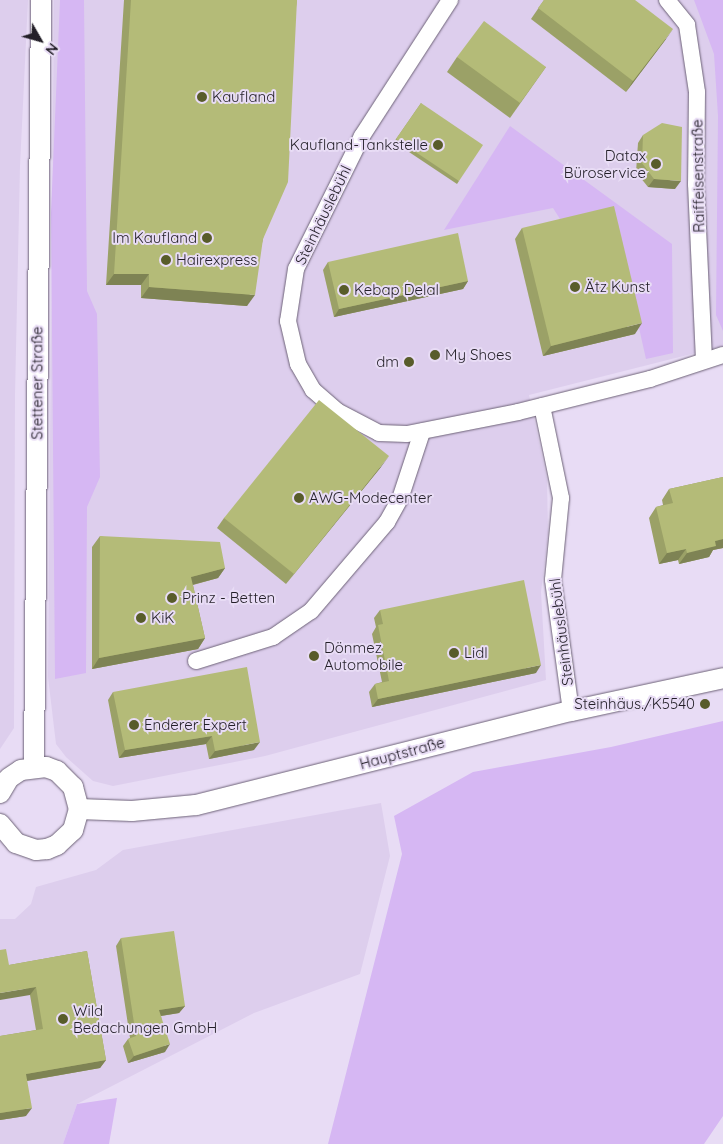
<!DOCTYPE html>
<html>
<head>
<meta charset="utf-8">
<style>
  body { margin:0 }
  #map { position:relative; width:723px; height:1144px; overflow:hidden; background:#e8dcf5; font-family:Quicksand,sans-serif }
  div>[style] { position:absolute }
  .built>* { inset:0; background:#ddceed }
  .green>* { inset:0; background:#d6b7f3 }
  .roads { filter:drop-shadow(0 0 1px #6d6277) drop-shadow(0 0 1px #6d6277) }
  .minor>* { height:16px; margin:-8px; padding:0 8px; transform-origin:8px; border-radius:8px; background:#fff }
  .tertiary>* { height:20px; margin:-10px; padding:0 10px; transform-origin:10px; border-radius:10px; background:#fff }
  .wall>* { inset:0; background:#9ba167 }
  .shaded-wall>* { inset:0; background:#7e8354 }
  .building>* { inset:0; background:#b4bb78 }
  .dots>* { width:14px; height:14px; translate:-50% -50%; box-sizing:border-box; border:2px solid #e8dcf5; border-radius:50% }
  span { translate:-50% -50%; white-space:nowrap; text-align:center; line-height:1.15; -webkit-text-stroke:4px #e8dcf5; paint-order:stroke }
  .poi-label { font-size:15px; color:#231f28 }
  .left { translate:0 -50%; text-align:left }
  .right { translate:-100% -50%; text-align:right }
  .street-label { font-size:15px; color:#231f28 }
  .north { position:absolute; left:15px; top:15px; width:50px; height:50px; -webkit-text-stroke:4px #e8dcf5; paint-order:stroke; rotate:128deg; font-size:14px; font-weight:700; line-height:20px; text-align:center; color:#231f28 }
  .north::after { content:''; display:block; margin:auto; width:18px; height:22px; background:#231f28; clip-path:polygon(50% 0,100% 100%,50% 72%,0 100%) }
</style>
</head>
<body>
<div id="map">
  <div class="built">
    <i style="clip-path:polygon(0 0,28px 0,20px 166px,15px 395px,14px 728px,0 749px)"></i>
    <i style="clip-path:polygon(54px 0,723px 0,723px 346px,529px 395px,547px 480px,548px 533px,541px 592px,546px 680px,265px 756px,113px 786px,93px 781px,66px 757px,56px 744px,48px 677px)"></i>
    <i style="clip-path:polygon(381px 803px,390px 856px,360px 974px,254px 1013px,77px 1104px,63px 1144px,0 1144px,0 919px,15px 919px,31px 904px,36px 887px,96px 870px,123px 850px)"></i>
  </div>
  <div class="green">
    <i style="clip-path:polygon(60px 0,84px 0,87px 291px,97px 314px,100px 477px,87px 507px,86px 673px,55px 679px,51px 213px)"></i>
    <i style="clip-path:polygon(694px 0,723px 0,723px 331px,716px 315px,718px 116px,714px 54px)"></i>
    <i style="clip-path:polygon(510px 126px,672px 244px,673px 353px,646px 359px,614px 217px,609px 211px,560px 219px,553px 208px,444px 230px)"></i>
    <i style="clip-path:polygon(723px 721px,723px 1116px,704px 1144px,328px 1144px,402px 854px,394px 816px,473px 772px,611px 747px)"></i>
    <i style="clip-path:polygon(117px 1098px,109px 1144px,63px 1144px,77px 1104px)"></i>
  </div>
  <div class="roads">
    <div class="minor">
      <i style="left:450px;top:0;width:162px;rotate:122.9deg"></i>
      <i style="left:362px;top:136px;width:148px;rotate:116.4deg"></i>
      <i style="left:296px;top:269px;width:53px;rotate:98.7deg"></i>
      <i style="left:288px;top:321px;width:44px;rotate:76.9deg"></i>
      <i style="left:298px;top:364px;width:30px;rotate:60deg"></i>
      <i style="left:313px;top:390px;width:32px;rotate:41deg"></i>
      <i style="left:337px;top:411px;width:47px;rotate:27.6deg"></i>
      <i style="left:379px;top:433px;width:28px;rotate:2deg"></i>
      <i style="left:407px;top:434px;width:113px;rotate:-11.2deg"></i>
      <i style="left:518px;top:412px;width:136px;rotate:-14deg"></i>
      <i style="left:650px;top:379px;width:77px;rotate:-18.2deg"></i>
      <i style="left:667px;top:0;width:32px;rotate:51deg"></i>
      <i style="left:687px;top:25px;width:68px;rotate:81.5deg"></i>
      <i style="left:697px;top:92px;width:92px;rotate:90.6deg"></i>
      <i style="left:696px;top:184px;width:175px;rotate:87.4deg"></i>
      <i style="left:542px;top:406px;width:94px;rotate:78.3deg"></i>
      <i style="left:561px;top:498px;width:82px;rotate:95.6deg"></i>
      <i style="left:553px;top:580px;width:132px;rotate:82.2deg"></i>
      <i style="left:196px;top:661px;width:81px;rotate:-17.3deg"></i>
      <i style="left:273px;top:637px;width:46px;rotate:-34.4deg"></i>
      <i style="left:311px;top:611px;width:117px;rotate:-49.5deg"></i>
      <i style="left:387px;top:522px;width:26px;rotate:-61deg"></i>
      <i style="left:400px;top:499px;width:71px;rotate:-71.8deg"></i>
    </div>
    <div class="tertiary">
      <i style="left:34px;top:767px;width:767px;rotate:-89.48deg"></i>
      <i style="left:0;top:793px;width:17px;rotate:-59deg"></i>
      <i style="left:9px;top:778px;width:14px;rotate:-34deg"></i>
      <i style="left:21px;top:770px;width:25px;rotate:-7deg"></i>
      <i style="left:46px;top:767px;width:12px;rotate:20deg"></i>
      <i style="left:57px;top:771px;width:23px;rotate:45deg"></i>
      <i style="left:73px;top:787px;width:23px;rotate:75deg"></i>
      <i style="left:79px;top:809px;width:22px;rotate:106deg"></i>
      <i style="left:73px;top:830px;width:22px;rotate:137deg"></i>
      <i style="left:57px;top:845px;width:11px;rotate:158deg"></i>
      <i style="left:47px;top:849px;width:11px;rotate:175deg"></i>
      <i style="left:36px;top:850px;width:21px;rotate:-161deg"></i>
      <i style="left:16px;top:843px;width:25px;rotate:-130deg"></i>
      <i style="left:79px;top:809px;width:53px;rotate:2.2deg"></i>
      <i style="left:132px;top:811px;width:64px;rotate:-5.4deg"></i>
      <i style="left:196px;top:805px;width:387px;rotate:-14.1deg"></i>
      <i style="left:571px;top:711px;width:156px;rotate:-12.2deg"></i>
    </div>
  </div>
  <div class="wall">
    <i style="clip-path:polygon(124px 0,297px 0,263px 239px,247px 306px,141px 298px,141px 285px,106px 285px)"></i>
    <i style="clip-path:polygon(544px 0,666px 39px,626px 92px,531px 19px)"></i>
    <i style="clip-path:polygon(457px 57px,546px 67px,510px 118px,447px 72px)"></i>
    <i style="clip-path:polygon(421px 103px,459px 181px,457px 184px,394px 142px)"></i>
    <i style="clip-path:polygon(643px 135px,675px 189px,648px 187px,636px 172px,638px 143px)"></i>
    <i style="clip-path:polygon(522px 228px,635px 334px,543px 356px,515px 239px)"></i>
    <i style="clip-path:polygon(328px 262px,468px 281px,463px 289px,334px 317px,323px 270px)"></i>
    <i style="clip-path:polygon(381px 467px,286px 584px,217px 528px,224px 518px)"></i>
    <i style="clip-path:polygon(723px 477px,723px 548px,713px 550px,709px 557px,679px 564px,678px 560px,659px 564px,649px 518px,656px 507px,663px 505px,662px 500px,669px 489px)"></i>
    <i style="clip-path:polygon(100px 536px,225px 568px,218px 578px,193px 585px,205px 638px,198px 649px,92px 669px,92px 547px)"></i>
    <i style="clip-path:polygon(380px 610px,536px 673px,372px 707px,369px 692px,375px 684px,382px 682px,372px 634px,376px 627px,374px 618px)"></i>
    <i style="clip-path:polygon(113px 692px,254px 750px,209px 759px,206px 744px,119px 758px,108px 700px)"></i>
    <i style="clip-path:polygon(121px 938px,185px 1006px,179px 1013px,161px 1016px,165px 1052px,128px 1063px,123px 1046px,128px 1039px,130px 1038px,116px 946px)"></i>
    <i style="clip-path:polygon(87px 951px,106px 1060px,100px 1068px,27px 1081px,26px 1116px,0 1120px,0 1036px,36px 1030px,30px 995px,9px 965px)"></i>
  </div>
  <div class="shaded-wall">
    <i style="clip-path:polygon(673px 29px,666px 39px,626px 92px,633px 81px)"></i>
    <i style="clip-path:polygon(654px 179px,681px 181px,675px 189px,648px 187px)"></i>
    <i style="clip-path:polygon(114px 274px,149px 274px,141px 285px,106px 285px)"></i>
    <i style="clip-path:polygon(468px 281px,463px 289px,334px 317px,339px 309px)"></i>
    <i style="clip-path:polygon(149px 287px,255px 295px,247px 306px,141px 298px)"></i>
    <i style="clip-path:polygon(642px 323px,635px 334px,543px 356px,551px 346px)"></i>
    <i style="clip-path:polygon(389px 456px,381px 467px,286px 584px,294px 574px)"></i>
    <i style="clip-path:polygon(723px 539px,723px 548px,713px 550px,709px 557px,679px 564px,687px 553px,715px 541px)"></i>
    <i style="clip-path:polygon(686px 549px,678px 560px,659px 564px,667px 553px)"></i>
    <i style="clip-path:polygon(225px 568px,218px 578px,184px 587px,191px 577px)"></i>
    <i style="clip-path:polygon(205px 638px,198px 649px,92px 669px,99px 658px)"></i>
    <i style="clip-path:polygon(541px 665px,536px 673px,372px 707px,378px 699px)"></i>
    <i style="clip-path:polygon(212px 736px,206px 744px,119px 758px,125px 750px)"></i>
    <i style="clip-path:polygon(260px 742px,254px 750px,209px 759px,215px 751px)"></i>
    <i style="clip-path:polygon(36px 987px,30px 995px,0 1000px,0 993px)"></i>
    <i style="clip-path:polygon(185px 1006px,179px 1013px,154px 1017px,159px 1010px)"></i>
    <i style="clip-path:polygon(170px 1044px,165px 1052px,128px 1063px,134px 1056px)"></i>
    <i style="clip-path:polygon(106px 1060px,100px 1068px,20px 1082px,26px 1074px)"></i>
    <i style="clip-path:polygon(32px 1108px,26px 1116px,0 1120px,0 1113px)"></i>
  </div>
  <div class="building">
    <i style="clip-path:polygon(131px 0,297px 0,288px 182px,263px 239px,255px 295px,149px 287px,149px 274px,114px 274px)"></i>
    <i style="clip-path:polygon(544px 0,635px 0,673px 29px,633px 81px,538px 8px)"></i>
    <i style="clip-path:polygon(484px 21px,546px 67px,520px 103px,457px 57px)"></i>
    <i style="clip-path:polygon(421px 103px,483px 145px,459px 181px,396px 139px)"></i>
    <i style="clip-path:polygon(662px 123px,682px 127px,681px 181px,654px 179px,642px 163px,643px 135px)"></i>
    <i style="clip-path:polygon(614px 206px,642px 323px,551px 346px,522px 228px)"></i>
    <i style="clip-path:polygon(458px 233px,468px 281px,339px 309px,328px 262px)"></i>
    <i style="clip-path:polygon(319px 400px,389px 456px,294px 574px,224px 518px)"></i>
    <i style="clip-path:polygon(723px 477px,723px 539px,715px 541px,716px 546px,687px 553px,686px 549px,667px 553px,656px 507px,673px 503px,669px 489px)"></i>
    <i style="clip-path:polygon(100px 536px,220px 542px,225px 568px,191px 577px,205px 638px,99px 658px)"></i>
    <i style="clip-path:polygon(524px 580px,541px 665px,378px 699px,375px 684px,389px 681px,378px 625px,383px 624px,380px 610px)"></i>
    <i style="clip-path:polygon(247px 667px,260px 742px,215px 751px,212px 736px,125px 750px,113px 692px)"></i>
    <i style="clip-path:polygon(174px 931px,185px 1006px,159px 1010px,170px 1044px,134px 1056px,128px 1039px,136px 1036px,121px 938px)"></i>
    <i style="clip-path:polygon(6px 949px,9px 965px,87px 951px,106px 1060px,26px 1074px,32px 1108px,0 1113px,0 1036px,43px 1029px,36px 987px,0 993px,0 950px)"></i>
  </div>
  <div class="dots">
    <i style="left:202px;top:97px;background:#585c2a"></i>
    <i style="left:438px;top:145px;background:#585c2a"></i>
    <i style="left:656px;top:164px;background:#585c2a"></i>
    <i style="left:207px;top:238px;background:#585c2a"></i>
    <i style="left:166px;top:260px;background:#585c2a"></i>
    <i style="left:575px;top:287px;background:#585c2a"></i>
    <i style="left:344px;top:290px;background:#585c2a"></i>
    <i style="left:435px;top:355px;background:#585c2a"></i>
    <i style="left:409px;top:362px;background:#585c2a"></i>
    <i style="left:299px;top:498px;background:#585c2a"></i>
    <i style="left:172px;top:598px;background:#585c2a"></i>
    <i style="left:141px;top:618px;background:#585c2a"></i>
    <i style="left:454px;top:653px;background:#585c2a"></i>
    <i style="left:314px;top:656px;background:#585c2a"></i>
    <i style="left:705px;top:704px;background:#585c2a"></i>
    <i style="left:134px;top:725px;background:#585c2a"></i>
    <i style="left:63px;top:1019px;background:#585c2a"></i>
  </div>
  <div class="poi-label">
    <span class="left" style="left:212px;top:97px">Kaufland</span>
    <span class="right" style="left:428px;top:145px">Kaufland-Tankstelle</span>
    <span class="right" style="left:646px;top:164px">Datax<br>Büroservice</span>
    <span class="right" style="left:197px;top:238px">Im Kaufland</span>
    <span class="left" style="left:176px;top:260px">Hairexpress</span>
    <span class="left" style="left:585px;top:287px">Ätz Kunst</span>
    <span class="left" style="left:354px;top:290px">Kebap Delal</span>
    <span class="left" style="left:445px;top:355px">My Shoes</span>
    <span class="right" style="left:399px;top:362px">dm</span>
    <span class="left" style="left:309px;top:498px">AWG-Modecenter</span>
    <span class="left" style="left:182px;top:598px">Prinz - Betten</span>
    <span class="left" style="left:151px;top:618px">KiK</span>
    <span class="left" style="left:324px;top:656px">Dönmez<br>Automobile</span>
    <span class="left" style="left:464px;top:653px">Lidl</span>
    <span class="right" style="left:695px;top:704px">Steinhäus./K5540</span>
    <span class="left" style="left:144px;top:725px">Enderer Expert</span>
    <span class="left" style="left:73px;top:1019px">Wild<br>Bedachungen GmbH</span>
  </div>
  <div class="street-label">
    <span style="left:698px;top:176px;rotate:-91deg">Raiffeisenstraße</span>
    <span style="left:323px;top:215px;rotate:-64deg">Steinhäuslebühl</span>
    <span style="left:37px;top:383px;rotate:-90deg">Stettener Straße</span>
    <span style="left:561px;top:632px;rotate:-97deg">Steinhäuslebühl</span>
    <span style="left:402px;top:753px;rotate:-15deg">Hauptstraße</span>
  </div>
  <div class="north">N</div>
</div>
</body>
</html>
